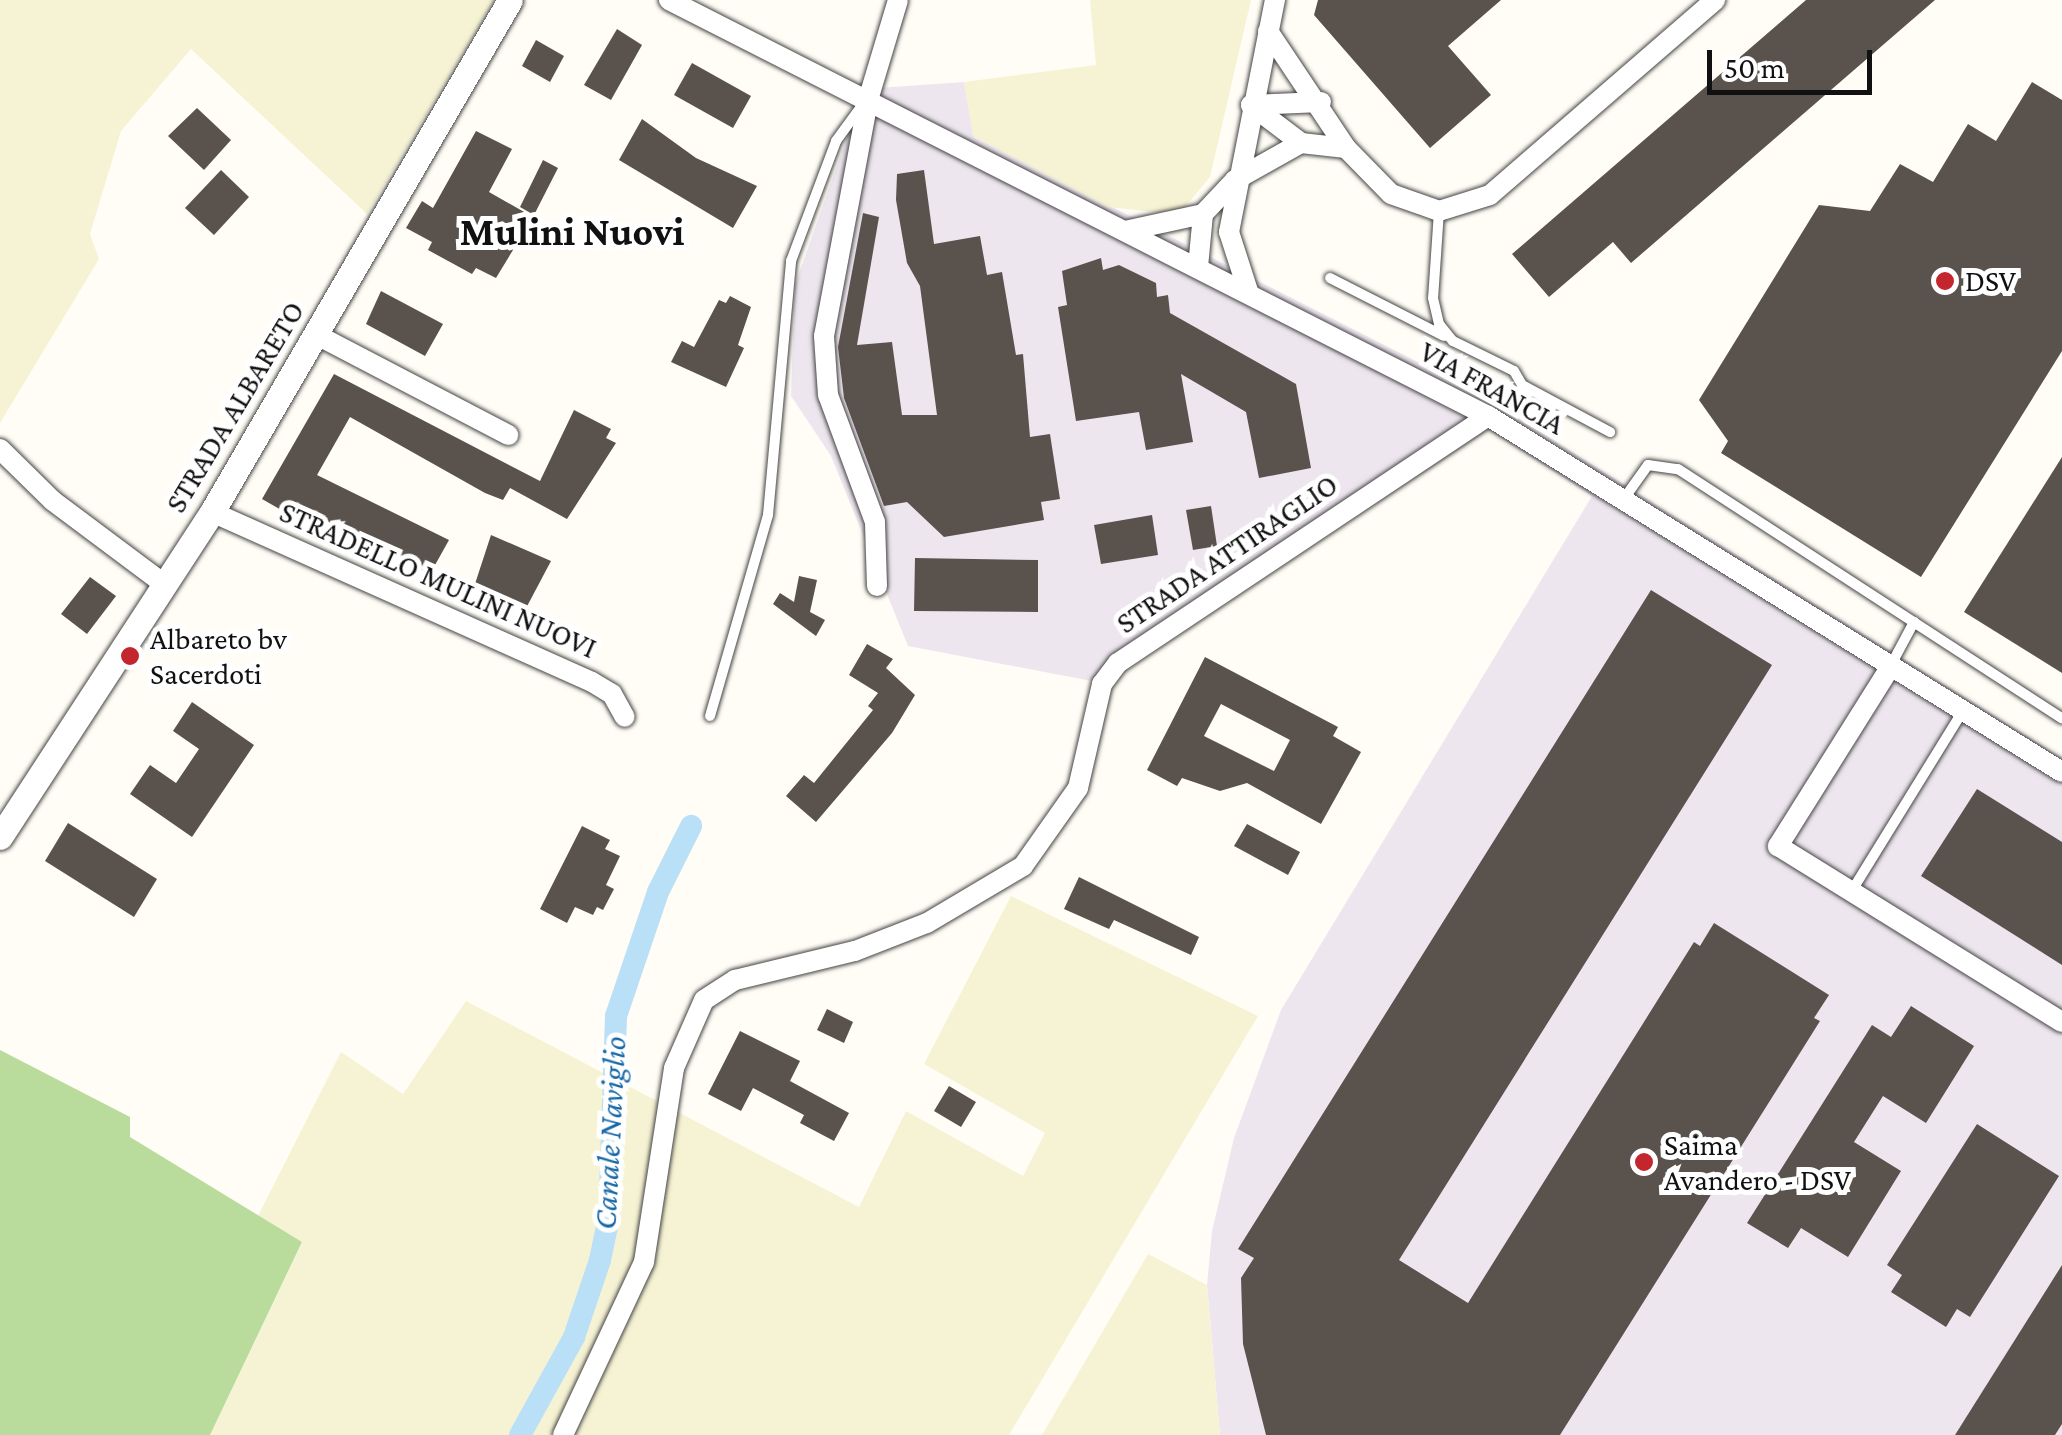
<!DOCTYPE html>
<html>
<head>
<meta charset="utf-8">
<style>
  body { margin:0 }
  #map { position:relative; width:2062px; height:1435px; overflow:hidden; background:#fffdf5; font-family:"Crimson Pro",serif }
  div>[style] { position:absolute }
  .industrial>* { inset:0; background:#eee6ef }
  .farmland>* { inset:0; background:#f6f3d4 }
  .forest>* { inset:0; background:#b9dc9c }
  .canal>* { height:22px; margin:-11px; padding:0 11px; transform-origin:11px; border-radius:11px; background:#b9e0f7 }
  .building>* { inset:0; background:#5a524d }
  .roads { filter:drop-shadow(0 0 2px #444) drop-shadow(0 0 2px #444) }
  .service>* { height:10px; margin:-5px; padding:0 5px; transform-origin:5px; border-radius:5px; background:#fff }
  .minor>* { height:20px; margin:-10px; padding:0 10px; transform-origin:10px; border-radius:10px; background:#fff }
  .tertiary>* { height:25px; margin:-12.5px; padding:0 12.5px; transform-origin:12.5px; border-radius:12.5px; background:#fff }
  .dots>* { width:28px; height:28px; translate:-50% -50%; box-sizing:border-box; border:5px solid #fff; border-radius:50% }
  span { translate:-50% -50%; white-space:nowrap; text-align:center; line-height:1.15; -webkit-text-stroke:10px #fff; paint-order:stroke }
  .poi-label { font-size:30px; color:#111 }
  .left { translate:0 -50%; text-align:left }
  .street-label { font-size:30px; color:#111 }
  .water-label { font-size:32px; color:#1768a6; font-style:italic }
  .district-label { font-size:40px; color:#111; font-weight:700 }
  .scale { position:absolute; left:1707px; top:50px; width:165px; height:45px; box-sizing:border-box; border:5px solid #111; border-top:0; padding-left:12px; font-size:30px; line-height:35px; white-space:nowrap; color:#111; -webkit-text-stroke:8px #fff; paint-order:stroke }
</style>
</head>
<body>
<div id="map">
  <div class="industrial">
    <i style="clip-path:polygon(964px 82px,974px 137px,1473px 390px,2062px 758px,2062px 1435px,1220px 1435px,1207px 1285px,1212px 1231px,1234px 1138px,1281px 1010px,1592px 496px,1489px 430px,1102px 683px,908px 646px,831px 456px,791px 396px,795px 285px,864px 89px)"></i>
  </div>
  <div class="farmland">
    <i style="clip-path:polygon(0 0,494px 0,367px 214px,191px 49px,121px 131px,90px 234px,99px 259px,0 423px)"></i>
    <i style="clip-path:polygon(1090px 0,1251px 0,1210px 177px,1185px 207px,1163px 213px,1108px 207px,973px 136px,964px 82px,1096px 65px)"></i>
    <i style="clip-path:polygon(1011px 896px,1258px 1016px,1009px 1435px,210px 1435px,302px 1243px,257px 1218px,341px 1052px,403px 1094px,466px 1001px,859px 1207px,906px 1111px,1023px 1176px,1045px 1133px,924px 1064px)"></i>
    <i style="clip-path:polygon(1148px 1254px,1207px 1285px,1220px 1435px,1042px 1435px)"></i>
  </div>
  <div class="forest">
    <i style="clip-path:polygon(0 1050px,130px 1117px,130px 1137px,302px 1242px,210px 1435px,0 1435px)"></i>
  </div>
  <div class="canal">
    <i style="left:520px;top:1435px;width:112px;rotate:-61.1deg"></i>
    <i style="left:574px;top:1337px;width:81px;rotate:-71.3deg"></i>
    <i style="left:600px;top:1260px;width:44px;rotate:-78.2deg"></i>
    <i style="left:609px;top:1217px;width:201px;rotate:-88deg"></i>
    <i style="left:616px;top:1016px;width:131px;rotate:-71.3deg"></i>
    <i style="left:658px;top:892px;width:74px;rotate:-63.4deg"></i>
  </div>
  <div class="building">
    <i style="clip-path:polygon(1318px 0,1501px 0,1448px 46px,1491px 95px,1430px 148px,1314px 15px)"></i>
    <i style="clip-path:polygon(1806px 0,1935px 0,1631px 263px,1613px 242px,1549px 297px,1512px 254px)"></i>
    <i style="clip-path:polygon(617px 29px,642px 45px,611px 100px,584px 85px)"></i>
    <i style="clip-path:polygon(536px 40px,564px 56px,550px 82px,522px 66px)"></i>
    <i style="clip-path:polygon(692px 63px,751px 96px,733px 128px,674px 95px)"></i>
    <i style="clip-path:polygon(2032px 82px,2062px 100px,2062px 351px,1921px 577px,1721px 453px,1728px 441px,1699px 400px,1819px 205px,1870px 211px,1900px 164px,1933px 182px,1968px 124px,1996px 141px)"></i>
    <i style="clip-path:polygon(197px 108px,231px 140px,204px 170px,168px 136px)"></i>
    <i style="clip-path:polygon(642px 119px,696px 158px,757px 186px,733px 228px,619px 160px)"></i>
    <i style="clip-path:polygon(476px 131px,512px 149px,489px 192px,533px 217px,496px 278px,476px 268px,472px 274px,428px 250px,432px 242px,406px 228px,422px 201px,433px 208px)"></i>
    <i style="clip-path:polygon(543px 160px,558px 168px,534px 215px,520px 207px)"></i>
    <i style="clip-path:polygon(221px 170px,249px 197px,214px 235px,185px 208px)"></i>
    <i style="clip-path:polygon(924px 170px,934px 244px,980px 236px,987px 275px,1002px 272px,1016px 355px,1023px 354px,1030px 437px,1050px 434px,1060px 499px,1041px 502px,1044px 520px,944px 537px,907px 502px,884px 506px,844px 398px,838px 347px,863px 213px,879px 217px,857px 345px,892px 342px,902px 415px,937px 415px,920px 286px,907px 263px,896px 200px,897px 174px)"></i>
    <i style="clip-path:polygon(1101px 258px,1103px 270px,1119px 265px,1156px 283px,1157px 297px,1168px 295px,1170px 313px,1296px 384px,1311px 468px,1259px 478px,1246px 412px,1181px 374px,1193px 442px,1146px 450px,1139px 412px,1076px 421px,1058px 307px,1067px 305px,1062px 271px)"></i>
    <i style="clip-path:polygon(381px 291px,443px 324px,425px 356px,366px 324px)"></i>
    <i style="clip-path:polygon(730px 296px,751px 307px,738px 345px,744px 348px,726px 387px,671px 362px,682px 341px,694px 347px,719px 300px,726px 303px)"></i>
    <i style="clip-path:polygon(334px 374px,540px 481px,574px 410px,611px 429px,606px 438px,616px 443px,567px 519px,510px 488px,503px 500px,485px 493px,350px 417px,317px 475px,449px 540px,430px 574px,296px 506px,290px 515px,262px 499px)"></i>
    <i style="clip-path:polygon(2062px 457px,2062px 673px,1964px 612px)"></i>
    <i style="clip-path:polygon(1211px 506px,1217px 546px,1193px 550px,1186px 510px)"></i>
    <i style="clip-path:polygon(1152px 515px,1158px 555px,1101px 564px,1094px 525px)"></i>
    <i style="clip-path:polygon(491px 535px,551px 561px,524px 612px,473px 590px)"></i>
    <i style="clip-path:polygon(915px 558px,1038px 560px,1038px 612px,914px 611px)"></i>
    <i style="clip-path:polygon(799px 576px,817px 580px,810px 612px,825px 620px,816px 636px,773px 604px,780px 593px,794px 602px)"></i>
    <i style="clip-path:polygon(90px 577px,116px 596px,87px 634px,61px 614px)"></i>
    <i style="clip-path:polygon(1651px 590px,1772px 665px,1399px 1260px,1468px 1303px,1694px 942px,1700px 946px,1714px 923px,1829px 995px,1814px 1018px,1820px 1021px,1560px 1435px,1266px 1435px,1243px 1344px,1241px 1278px,1254px 1258px,1238px 1249px)"></i>
    <i style="clip-path:polygon(867px 644px,893px 659px,886px 668px,915px 695px,892px 733px,816px 822px,786px 796px,804px 775px,814px 783px,873px 710px,868px 706px,878px 693px,849px 675px)"></i>
    <i style="clip-path:polygon(evenodd,1205px 657px,1338px 727px,1333px 736px,1361px 752px,1321px 824px,1247px 783px,1220px 791px,1182px 778px,1177px 786px,1147px 770px,1205px 657px,1221px 704px,1290px 740px,1274px 771px,1204px 736px,1221px 704px)"></i>
    <i style="clip-path:polygon(192px 702px,254px 745px,192px 837px,130px 794px,150px 765px,176px 783px,199px 749px,173px 731px)"></i>
    <i style="clip-path:polygon(1977px 789px,2062px 842px,2062px 965px,1921px 876px)"></i>
    <i style="clip-path:polygon(68px 823px,157px 879px,134px 917px,45px 861px)"></i>
    <i style="clip-path:polygon(1247px 824px,1300px 852px,1288px 875px,1234px 846px)"></i>
    <i style="clip-path:polygon(582px 826px,610px 840px,605px 849px,620px 856px,606px 885px,614px 889px,603px 910px,597px 907px,593px 915px,575px 907px,567px 923px,540px 909px)"></i>
    <i style="clip-path:polygon(1079px 877px,1199px 937px,1191px 955px,1114px 920px,1109px 929px,1064px 909px)"></i>
    <i style="clip-path:polygon(1911px 1006px,1974px 1046px,1926px 1123px,1883px 1096px,1854px 1142px,1901px 1171px,1848px 1257px,1801px 1228px,1788px 1248px,1747px 1223px,1872px 1025px,1891px 1037px)"></i>
    <i style="clip-path:polygon(827px 1009px,853px 1022px,844px 1043px,817px 1030px)"></i>
    <i style="clip-path:polygon(740px 1031px,800px 1061px,790px 1081px,849px 1113px,834px 1141px,800px 1123px,804px 1115px,753px 1088px,741px 1111px,708px 1094px)"></i>
    <i style="clip-path:polygon(949px 1086px,976px 1102px,961px 1127px,934px 1111px)"></i>
    <i style="clip-path:polygon(1977px 1124px,2059px 1176px,1970px 1317px,1957px 1309px,1946px 1327px,1891px 1292px,1902px 1275px,1887px 1265px)"></i>
    <i style="clip-path:polygon(2062px 1265px,2062px 1424px,2055px 1435px,1955px 1435px)"></i>
  </div>
  <div class="roads">
    <div class="service">
      <i style="left:1439px;top:211px;width:87px;rotate:93.9deg"></i>
      <i style="left:1433px;top:298px;width:27px;rotate:77deg"></i>
      <i style="left:1439px;top:324px;width:22px;rotate:51deg"></i>
      <i style="left:1453px;top:341px;width:68px;rotate:26.2deg"></i>
      <i style="left:1514px;top:371px;width:16px;rotate:60deg"></i>
      <i style="left:1522px;top:385px;width:100px;rotate:28.1deg"></i>
      <i style="left:1330px;top:278px;width:128px;rotate:27deg"></i>
      <i style="left:1623px;top:500px;width:43px;rotate:-54.5deg"></i>
      <i style="left:1648px;top:465px;width:30px;rotate:8deg"></i>
      <i style="left:1678px;top:469px;width:458px;rotate:33deg"></i>
      <i style="left:1891px;top:665px;width:49px;rotate:-61.9deg"></i>
      <i style="left:710px;top:716px;width:209px;rotate:-73.9deg"></i>
      <i style="left:768px;top:515px;width:255px;rotate:-84.8deg"></i>
      <i style="left:791px;top:261px;width:128px;rotate:-69.4deg"></i>
      <i style="left:836px;top:141px;width:46px;rotate:-53.9deg"></i>
      <i style="left:1851px;top:892px;width:213px;rotate:-58.3deg"></i>
    </div>
    <div class="minor">
      <i style="left:669px;top:0;width:919px;rotate:26.93deg"></i>
      <i style="left:1488px;top:416px;width:675px;rotate:31.81deg"></i>
      <i style="left:1268px;top:31px;width:141px;rotate:56.3deg"></i>
      <i style="left:1346px;top:148px;width:64px;rotate:45.6deg"></i>
      <i style="left:1391px;top:194px;width:51px;rotate:19.5deg"></i>
      <i style="left:1439px;top:211px;width:53px;rotate:-17.4deg"></i>
      <i style="left:1490px;top:195px;width:298px;rotate:-40.9deg"></i>
      <i style="left:1251px;top:105px;width:70px;rotate:-2.5deg"></i>
      <i style="left:1251px;top:105px;width:63px;rotate:37.2deg"></i>
      <i style="left:1125px;top:231px;width:80px;rotate:-12.3deg"></i>
      <i style="left:1203px;top:214px;width:47px;rotate:-46.7deg"></i>
      <i style="left:1235px;top:180px;width:76px;rotate:-29.3deg"></i>
      <i style="left:1301px;top:143px;width:45px;rotate:6.3deg"></i>
      <i style="left:1198px;top:267px;width:53px;rotate:-84.6deg"></i>
      <i style="left:1249px;top:294px;width:65px;rotate:-107.9deg"></i>
      <i style="left:1229px;top:232px;width:237px;rotate:-78.8deg"></i>
      <i style="left:317px;top:335px;width:216px;rotate:27.6deg"></i>
      <i style="left:0;top:449px;width:74px;rotate:44.5deg"></i>
      <i style="left:53px;top:501px;width:139px;rotate:36.8deg"></i>
      <i style="left:212px;top:512px;width:416px;rotate:24.1deg"></i>
      <i style="left:592px;top:682px;width:23px;rotate:31deg"></i>
      <i style="left:612px;top:694px;width:26px;rotate:61deg"></i>
      <i style="left:877px;top:586px;width:64px;rotate:-91.8deg"></i>
      <i style="left:875px;top:522px;width:135px;rotate:-110.3deg"></i>
      <i style="left:828px;top:395px;width:59px;rotate:-93.9deg"></i>
      <i style="left:824px;top:336px;width:240px;rotate:-79.4deg"></i>
      <i style="left:868px;top:100px;width:104px;rotate:-73.3deg"></i>
      <i style="left:1891px;top:666px;width:213px;rotate:122.1deg"></i>
      <i style="left:1778px;top:846px;width:334px;rotate:31.8deg"></i>
      <i style="left:563px;top:1435px;width:191px;rotate:-64.9deg"></i>
      <i style="left:644px;top:1262px;width:196px;rotate:-81.2deg"></i>
      <i style="left:674px;top:1068px;width:74px;rotate:-66.2deg"></i>
      <i style="left:704px;top:1000px;width:37px;rotate:-33deg"></i>
      <i style="left:735px;top:980px;width:123px;rotate:-13.6deg"></i>
      <i style="left:855px;top:951px;width:77px;rotate:-21.3deg"></i>
      <i style="left:927px;top:923px;width:112px;rotate:-30.7deg"></i>
      <i style="left:1023px;top:866px;width:95px;rotate:-54.8deg"></i>
      <i style="left:1078px;top:788px;width:107px;rotate:-77deg"></i>
      <i style="left:1102px;top:684px;width:26px;rotate:-53deg"></i>
      <i style="left:1118px;top:663px;width:445px;rotate:-33.7deg"></i>
    </div>
    <div class="tertiary">
      <i style="left:0;top:837px;width:388px;rotate:-56.9deg"></i>
      <i style="left:212px;top:512px;width:592px;rotate:-59.8deg"></i>
    </div>
  </div>
  <div class="dots">
    <i style="left:1945px;top:281px;background:#c4262e"></i>
    <i style="left:130px;top:656px;background:#c4262e"></i>
    <i style="left:1644px;top:1162px;background:#c4262e"></i>
  </div>
  <div class="poi-label">
    <span class="left" style="left:1965px;top:281px">DSV</span>
    <span class="left" style="left:150px;top:656px">Albareto bv<br>Sacerdoti</span>
    <span class="left" style="left:1664px;top:1162px">Saima<br>Avandero - DSV</span>
  </div>
  <div class="street-label">
    <span style="left:1492px;top:388px;rotate:29deg">VIA FRANCIA</span>
    <span style="left:235px;top:407px;rotate:-59deg">STRADA ALBARETO</span>
    <span style="left:1227px;top:554px;rotate:-34deg">STRADA ATTIRAGLIO</span>
    <span style="left:438px;top:580px;rotate:24deg">STRADELLO MULINI NUOVI</span>
  </div>
  <div class="water-label">
    <span style="left:610px;top:1133px;rotate:-87deg">Canale Naviglio</span>
  </div>
  <div class="district-label">
    <span style="left:572px;top:232px">Mulini Nuovi</span>
  </div>
  <div class="scale">50 m</div>
</div>
</body>
</html>
